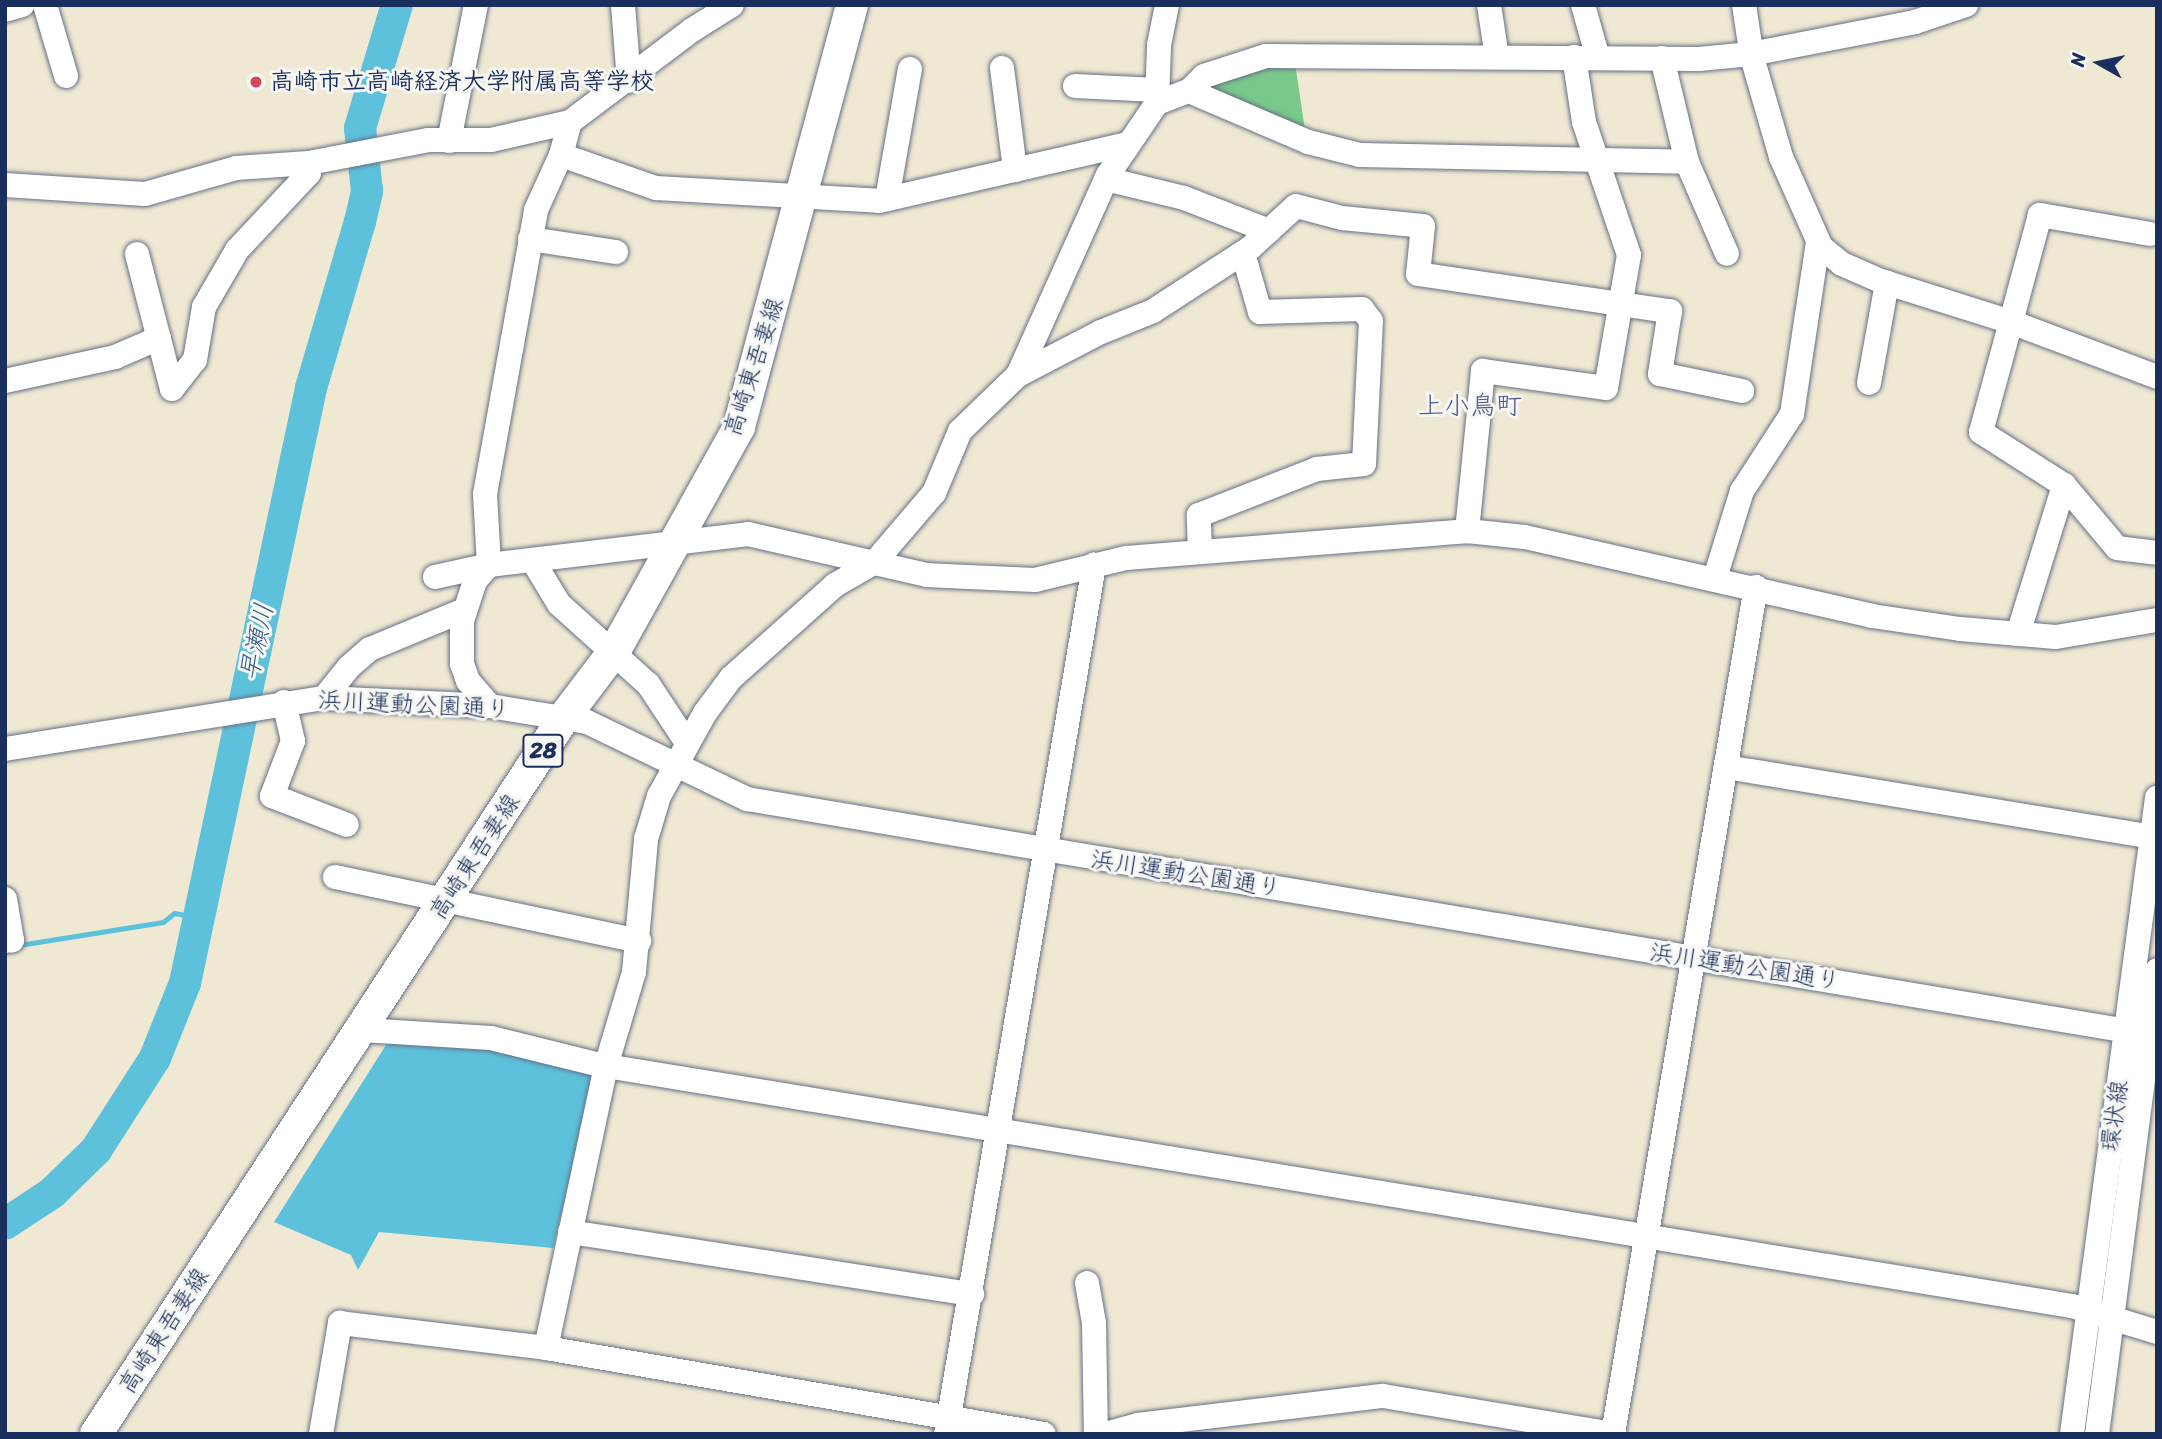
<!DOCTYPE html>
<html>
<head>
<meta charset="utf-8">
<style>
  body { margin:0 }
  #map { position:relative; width:2162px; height:1439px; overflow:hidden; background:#efe8d2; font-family:Sriracha,"Klee One",sans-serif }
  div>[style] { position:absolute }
  .green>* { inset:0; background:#79c98a }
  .water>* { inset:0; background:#5dc1db }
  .stream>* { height:5px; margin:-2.5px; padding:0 2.5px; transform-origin:2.5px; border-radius:2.5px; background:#5dc1db }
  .river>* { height:32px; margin:-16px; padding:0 16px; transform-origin:16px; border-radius:16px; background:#5dc1db }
  .roads { filter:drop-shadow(0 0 2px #657087) drop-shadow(0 0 2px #657087) }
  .minor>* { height:24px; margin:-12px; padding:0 12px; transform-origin:12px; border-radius:12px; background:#fff }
  .major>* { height:32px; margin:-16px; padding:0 16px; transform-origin:16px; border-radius:16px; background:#fff }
  .dots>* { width:19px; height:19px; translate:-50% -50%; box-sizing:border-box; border:4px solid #f6f6f2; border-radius:50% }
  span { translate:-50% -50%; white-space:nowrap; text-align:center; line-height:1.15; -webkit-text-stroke:6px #f6f6f2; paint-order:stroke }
  .shield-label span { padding:2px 5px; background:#f6f6f2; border:2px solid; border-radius:5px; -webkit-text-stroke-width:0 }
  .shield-label { font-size:23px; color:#1b2f5e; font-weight:700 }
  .poi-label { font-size:24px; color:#1b2f5e; font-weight:700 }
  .left { translate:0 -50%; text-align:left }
  .street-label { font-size:24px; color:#1b2f5e }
  .neighbourhood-label { font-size:26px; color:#505990 }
  .water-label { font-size:26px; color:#2f5b84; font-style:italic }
  .frame { position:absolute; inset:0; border:7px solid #1b2f5e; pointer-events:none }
  .north { position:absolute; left:2064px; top:28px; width:70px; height:70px; -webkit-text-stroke:5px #f6f6f2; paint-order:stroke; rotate:279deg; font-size:19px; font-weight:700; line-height:28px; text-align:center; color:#1b2f5e }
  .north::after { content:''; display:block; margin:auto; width:24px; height:32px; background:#1b2f5e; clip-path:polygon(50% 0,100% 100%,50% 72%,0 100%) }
</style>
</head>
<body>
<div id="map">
  <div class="green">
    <i style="clip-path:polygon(1295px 63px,1305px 130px,1208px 93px,1208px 84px,1234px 72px)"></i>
  </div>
  <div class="water">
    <i style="clip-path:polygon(391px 1037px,487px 1042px,596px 1070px,553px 1248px,379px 1232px,358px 1270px,351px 1255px,274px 1222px)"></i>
  </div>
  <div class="stream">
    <i style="left:19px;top:945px;width:146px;rotate:-9.1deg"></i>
    <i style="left:163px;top:922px;width:14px;rotate:-39deg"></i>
    <i style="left:174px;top:913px;width:27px;rotate:10deg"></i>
  </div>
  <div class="river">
    <i style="left:5px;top:1224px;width:56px;rotate:-33.4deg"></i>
    <i style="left:52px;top:1193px;width:62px;rotate:-44.3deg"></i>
    <i style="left:96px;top:1150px;width:109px;rotate:-57.3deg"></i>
    <i style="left:155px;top:1058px;width:81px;rotate:-68.2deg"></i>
    <i style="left:185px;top:983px;width:608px;rotate:-78.04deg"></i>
    <i style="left:311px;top:388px;width:173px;rotate:-73.6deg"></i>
    <i style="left:360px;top:222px;width:32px;rotate:-77deg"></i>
    <i style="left:367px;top:191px;width:63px;rotate:-96.3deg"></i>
    <i style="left:360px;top:128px;width:128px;rotate:-73.3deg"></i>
  </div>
  <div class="roads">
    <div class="minor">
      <i style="left:45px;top:5px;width:74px;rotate:73.5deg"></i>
      <i style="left:623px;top:5px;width:76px;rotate:85.5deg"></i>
      <i style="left:1489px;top:5px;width:53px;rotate:81.3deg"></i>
      <i style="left:1583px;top:5px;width:55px;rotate:74.2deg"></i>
      <i style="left:1744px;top:5px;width:53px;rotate:81.3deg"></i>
      <i style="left:1752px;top:57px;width:104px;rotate:73.8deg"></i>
      <i style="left:1781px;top:157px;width:98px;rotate:66deg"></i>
      <i style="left:1821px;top:247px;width:27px;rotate:39deg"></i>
      <i style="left:1842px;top:264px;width:43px;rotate:23.6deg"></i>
      <i style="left:1881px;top:281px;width:136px;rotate:17.5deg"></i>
      <i style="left:2011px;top:322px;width:156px;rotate:20.6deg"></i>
      <i style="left:5px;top:10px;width:18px;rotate:-16deg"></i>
      <i style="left:1662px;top:58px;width:107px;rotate:76.5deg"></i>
      <i style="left:1687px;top:162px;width:100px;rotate:66.5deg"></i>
      <i style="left:1002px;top:68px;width:103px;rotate:82.7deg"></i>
      <i style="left:1075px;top:86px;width:82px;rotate:2.8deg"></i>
      <i style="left:1189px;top:91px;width:129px;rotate:23.2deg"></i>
      <i style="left:1308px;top:142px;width:54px;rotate:14deg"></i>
      <i style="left:1360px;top:155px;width:327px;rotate:1.2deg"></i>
      <i style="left:1157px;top:103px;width:34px;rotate:-21deg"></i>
      <i style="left:1189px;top:91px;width:21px;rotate:-45deg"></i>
      <i style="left:1204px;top:76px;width:65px;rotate:-17.9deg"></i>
      <i style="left:1266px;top:56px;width:433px;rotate:0.4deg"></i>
      <i style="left:1699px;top:59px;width:52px;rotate:-5.5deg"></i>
      <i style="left:1751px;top:54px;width:167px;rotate:-11deg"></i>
      <i style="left:1915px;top:22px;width:54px;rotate:-18.4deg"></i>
      <i style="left:449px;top:141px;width:139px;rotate:-78.8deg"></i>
      <i style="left:561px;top:155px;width:101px;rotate:19.2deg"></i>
      <i style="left:656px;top:188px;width:223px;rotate:3.3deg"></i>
      <i style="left:879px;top:201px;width:255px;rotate:-12.9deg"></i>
      <i style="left:1106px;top:179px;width:80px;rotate:13.7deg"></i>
      <i style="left:1184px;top:198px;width:91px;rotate:21.2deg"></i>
      <i style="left:5px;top:185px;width:140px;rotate:3.7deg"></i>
      <i style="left:145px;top:194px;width:95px;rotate:-15.9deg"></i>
      <i style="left:236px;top:168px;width:73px;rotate:-3.9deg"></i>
      <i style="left:309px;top:163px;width:121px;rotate:-10.9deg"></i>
      <i style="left:428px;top:140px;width:63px"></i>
      <i style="left:491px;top:140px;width:81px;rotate:-12.8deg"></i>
      <i style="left:570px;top:122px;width:153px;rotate:-37deg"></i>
      <i style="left:692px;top:30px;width:47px;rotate:-32deg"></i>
      <i style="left:887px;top:199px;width:132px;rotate:-80deg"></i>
      <i style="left:2150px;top:234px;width:112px;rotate:-170.2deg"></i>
      <i style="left:2040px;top:215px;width:225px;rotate:105.2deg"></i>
      <i style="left:1981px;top:432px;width:98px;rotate:32.6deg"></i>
      <i style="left:2064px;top:485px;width:82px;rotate:49.9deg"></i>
      <i style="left:2117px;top:548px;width:40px;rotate:7.1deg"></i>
      <i style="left:530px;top:239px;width:87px;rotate:8.6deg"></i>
      <i style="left:137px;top:254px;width:139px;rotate:75.5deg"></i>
      <i style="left:1018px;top:375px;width:93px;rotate:-27.4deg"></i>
      <i style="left:1101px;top:332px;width:56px;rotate:-22deg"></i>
      <i style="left:1153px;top:311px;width:116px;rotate:-33deg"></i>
      <i style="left:1250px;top:248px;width:62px;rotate:-42.4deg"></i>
      <i style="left:1296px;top:206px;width:48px;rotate:14.6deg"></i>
      <i style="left:1342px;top:218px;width:81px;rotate:5.6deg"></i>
      <i style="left:1423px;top:226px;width:48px;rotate:95.9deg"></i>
      <i style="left:1418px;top:274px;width:255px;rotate:8.4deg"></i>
      <i style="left:1670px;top:311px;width:64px;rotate:99deg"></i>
      <i style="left:1660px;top:374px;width:84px;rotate:11.7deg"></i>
      <i style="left:5px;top:381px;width:113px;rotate:-12.3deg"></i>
      <i style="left:115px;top:357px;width:48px;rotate:-23.4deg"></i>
      <i style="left:1869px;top:383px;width:102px;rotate:-79.8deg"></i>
      <i style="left:172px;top:389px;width:37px;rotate:-52deg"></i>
      <i style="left:195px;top:360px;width:54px;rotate:-80.4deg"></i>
      <i style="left:204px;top:307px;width:66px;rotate:-59.9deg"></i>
      <i style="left:237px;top:250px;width:105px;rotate:-46.9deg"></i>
      <i style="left:309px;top:173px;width:10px;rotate:-90deg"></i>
      <i style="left:1467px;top:531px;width:161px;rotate:-84.3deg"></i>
      <i style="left:1483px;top:371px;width:124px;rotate:7.9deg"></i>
      <i style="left:1606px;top:388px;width:135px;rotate:-80.2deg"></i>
      <i style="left:1629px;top:255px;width:140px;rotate:-108.7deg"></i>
      <i style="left:1584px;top:122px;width:66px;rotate:-98.7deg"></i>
      <i style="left:1200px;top:552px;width:37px;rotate:-92deg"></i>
      <i style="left:1199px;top:515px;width:127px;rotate:-21.3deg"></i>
      <i style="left:1317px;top:469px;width:47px;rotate:-6.1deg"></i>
      <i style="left:1364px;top:464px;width:143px;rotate:-87.2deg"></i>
      <i style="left:1371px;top:321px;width:15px;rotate:-127deg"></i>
      <i style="left:1362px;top:309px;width:102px;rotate:178.3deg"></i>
      <i style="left:1260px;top:312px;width:61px;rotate:-106.1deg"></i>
      <i style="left:533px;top:561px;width:50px;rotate:58.8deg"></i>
      <i style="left:559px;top:604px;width:120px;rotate:42deg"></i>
      <i style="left:648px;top:684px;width:71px;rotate:56.5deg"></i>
      <i style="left:435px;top:577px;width:55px;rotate:-12.5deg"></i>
      <i style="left:489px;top:565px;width:261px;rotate:-6.8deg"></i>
      <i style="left:748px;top:534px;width:184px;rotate:12.9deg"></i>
      <i style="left:927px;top:575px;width:108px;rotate:2.7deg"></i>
      <i style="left:1035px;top:580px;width:94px;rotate:-13.6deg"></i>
      <i style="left:1126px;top:558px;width:342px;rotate:-4.5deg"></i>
      <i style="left:1467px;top:531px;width:58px;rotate:5.9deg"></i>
      <i style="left:1525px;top:537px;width:356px;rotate:12.8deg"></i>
      <i style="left:1872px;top:616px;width:89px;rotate:8.4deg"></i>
      <i style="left:1960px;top:629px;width:96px;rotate:4.8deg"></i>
      <i style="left:2056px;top:637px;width:102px;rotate:-9.6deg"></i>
      <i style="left:1715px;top:578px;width:91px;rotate:-72.8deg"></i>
      <i style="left:1742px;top:491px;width:92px;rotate:-57deg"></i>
      <i style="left:1792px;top:414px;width:174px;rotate:-81.4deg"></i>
      <i style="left:2018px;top:634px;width:156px;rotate:-72.8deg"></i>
      <i style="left:324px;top:698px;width:40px;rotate:-51deg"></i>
      <i style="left:349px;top:667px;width:28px;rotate:-41deg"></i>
      <i style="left:370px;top:649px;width:102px;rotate:-22.5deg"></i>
      <i style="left:284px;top:702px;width:40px;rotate:77deg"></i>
      <i style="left:293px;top:741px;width:59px;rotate:110.9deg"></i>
      <i style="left:272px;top:796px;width:80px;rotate:21.1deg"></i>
      <i style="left:490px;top:706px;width:33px;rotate:-131deg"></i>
      <i style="left:468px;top:681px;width:18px;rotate:-109deg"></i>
      <i style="left:462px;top:664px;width:43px;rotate:-90deg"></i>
      <i style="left:462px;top:621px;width:42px;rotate:-72deg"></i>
      <i style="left:475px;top:581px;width:21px;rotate:-49deg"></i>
      <i style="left:489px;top:565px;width:71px;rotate:-93.2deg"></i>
      <i style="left:485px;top:494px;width:289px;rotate:-79.8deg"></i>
      <i style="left:536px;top:210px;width:60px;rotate:-65.6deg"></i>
      <i style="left:561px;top:155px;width:34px;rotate:-75deg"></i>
      <i style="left:5px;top:749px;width:323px;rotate:-9.1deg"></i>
      <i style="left:324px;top:698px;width:166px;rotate:2.8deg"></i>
      <i style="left:490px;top:706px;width:98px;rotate:9.4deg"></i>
      <i style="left:587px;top:722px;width:178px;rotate:25.7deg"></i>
      <i style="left:747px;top:799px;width:1430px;rotate:9.54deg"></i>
      <i style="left:1726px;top:767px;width:432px;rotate:9.3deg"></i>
      <i style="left:335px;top:877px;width:311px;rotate:11.9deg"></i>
      <i style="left:5px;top:899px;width:42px;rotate:80.3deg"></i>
      <i style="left:12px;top:940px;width:7px;rotate:172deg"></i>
      <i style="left:363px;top:1030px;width:128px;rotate:3.6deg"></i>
      <i style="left:491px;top:1038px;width:112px;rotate:13.9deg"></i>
      <i style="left:600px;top:1065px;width:1492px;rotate:9.3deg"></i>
      <i style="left:2072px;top:1306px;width:89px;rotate:17deg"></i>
      <i style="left:570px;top:1232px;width:407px;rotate:8.8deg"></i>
      <i style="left:1087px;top:1283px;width:41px;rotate:80.1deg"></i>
      <i style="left:1094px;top:1323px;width:111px;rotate:89deg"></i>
      <i style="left:546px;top:1348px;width:288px;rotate:-78deg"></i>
      <i style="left:606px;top:1066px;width:98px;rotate:-73.4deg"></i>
      <i style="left:634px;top:972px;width:134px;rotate:-84.8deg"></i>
      <i style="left:646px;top:839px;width:45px;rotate:-73.2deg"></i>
      <i style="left:659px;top:796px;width:95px;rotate:-61deg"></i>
      <i style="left:705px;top:713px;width:44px;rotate:-53.4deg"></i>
      <i style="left:731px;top:678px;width:140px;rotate:-41.8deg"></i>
      <i style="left:835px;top:585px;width:46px;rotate:-29.9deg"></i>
      <i style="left:875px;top:562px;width:91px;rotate:-49.5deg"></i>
      <i style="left:934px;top:493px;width:67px;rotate:-67.2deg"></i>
      <i style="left:960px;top:431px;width:81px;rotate:-44deg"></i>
      <i style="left:1018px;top:375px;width:219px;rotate:-65.8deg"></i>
      <i style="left:1108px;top:175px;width:87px;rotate:-55.8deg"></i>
      <i style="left:1157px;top:103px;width:58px;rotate:-88deg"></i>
      <i style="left:1159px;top:45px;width:41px;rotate:-78.7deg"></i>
      <i style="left:321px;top:1434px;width:113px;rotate:-80.3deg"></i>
      <i style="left:340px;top:1323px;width:208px;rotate:6.9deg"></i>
      <i style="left:546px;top:1348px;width:505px;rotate:9.8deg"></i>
      <i style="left:946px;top:1434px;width:882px;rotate:-80.33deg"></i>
      <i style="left:1105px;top:1434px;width:34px;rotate:-15deg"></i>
      <i style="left:1138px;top:1425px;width:247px;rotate:-6.8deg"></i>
      <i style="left:1383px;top:1396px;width:233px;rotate:9.4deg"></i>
      <i style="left:1613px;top:1434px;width:859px;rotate:-80.42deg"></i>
      <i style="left:2072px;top:1434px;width:642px;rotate:-82.39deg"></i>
      <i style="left:2097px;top:1434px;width:468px;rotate:-82.6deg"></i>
    </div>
    <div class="major">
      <i style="left:96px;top:1434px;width:858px;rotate:-56.85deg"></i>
      <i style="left:565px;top:716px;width:83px;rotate:-52.9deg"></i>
      <i style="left:615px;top:650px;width:255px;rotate:-60.9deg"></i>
      <i style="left:739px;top:427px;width:437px;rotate:-75deg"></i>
    </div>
  </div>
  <div class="dots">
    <i style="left:256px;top:82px;background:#d1495b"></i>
  </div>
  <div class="shield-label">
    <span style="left:543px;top:751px">28</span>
  </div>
  <div class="poi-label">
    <span class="left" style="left:270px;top:82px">高崎市立高崎経済大学附属高等学校</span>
  </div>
  <div class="street-label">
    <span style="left:754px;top:367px;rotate:-72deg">高崎東吾妻線</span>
    <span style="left:414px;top:705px;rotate:3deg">浜川運動公園通り</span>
    <span style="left:475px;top:857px;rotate:-57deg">高崎東吾妻線</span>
    <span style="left:1186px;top:874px;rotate:9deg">浜川運動公園通り</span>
    <span style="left:1745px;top:967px;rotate:9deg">浜川運動公園通り</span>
    <span style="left:2115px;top:1116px;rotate:-82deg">環状線</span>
    <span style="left:164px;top:1331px;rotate:-57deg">高崎東吾妻線</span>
  </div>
  <div class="neighbourhood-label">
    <span style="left:1470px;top:406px">上小鳥町</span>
  </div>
  <div class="water-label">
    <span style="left:257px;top:642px;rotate:-78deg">早瀬川</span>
  </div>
  <div class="frame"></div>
  <div class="north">N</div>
</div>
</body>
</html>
